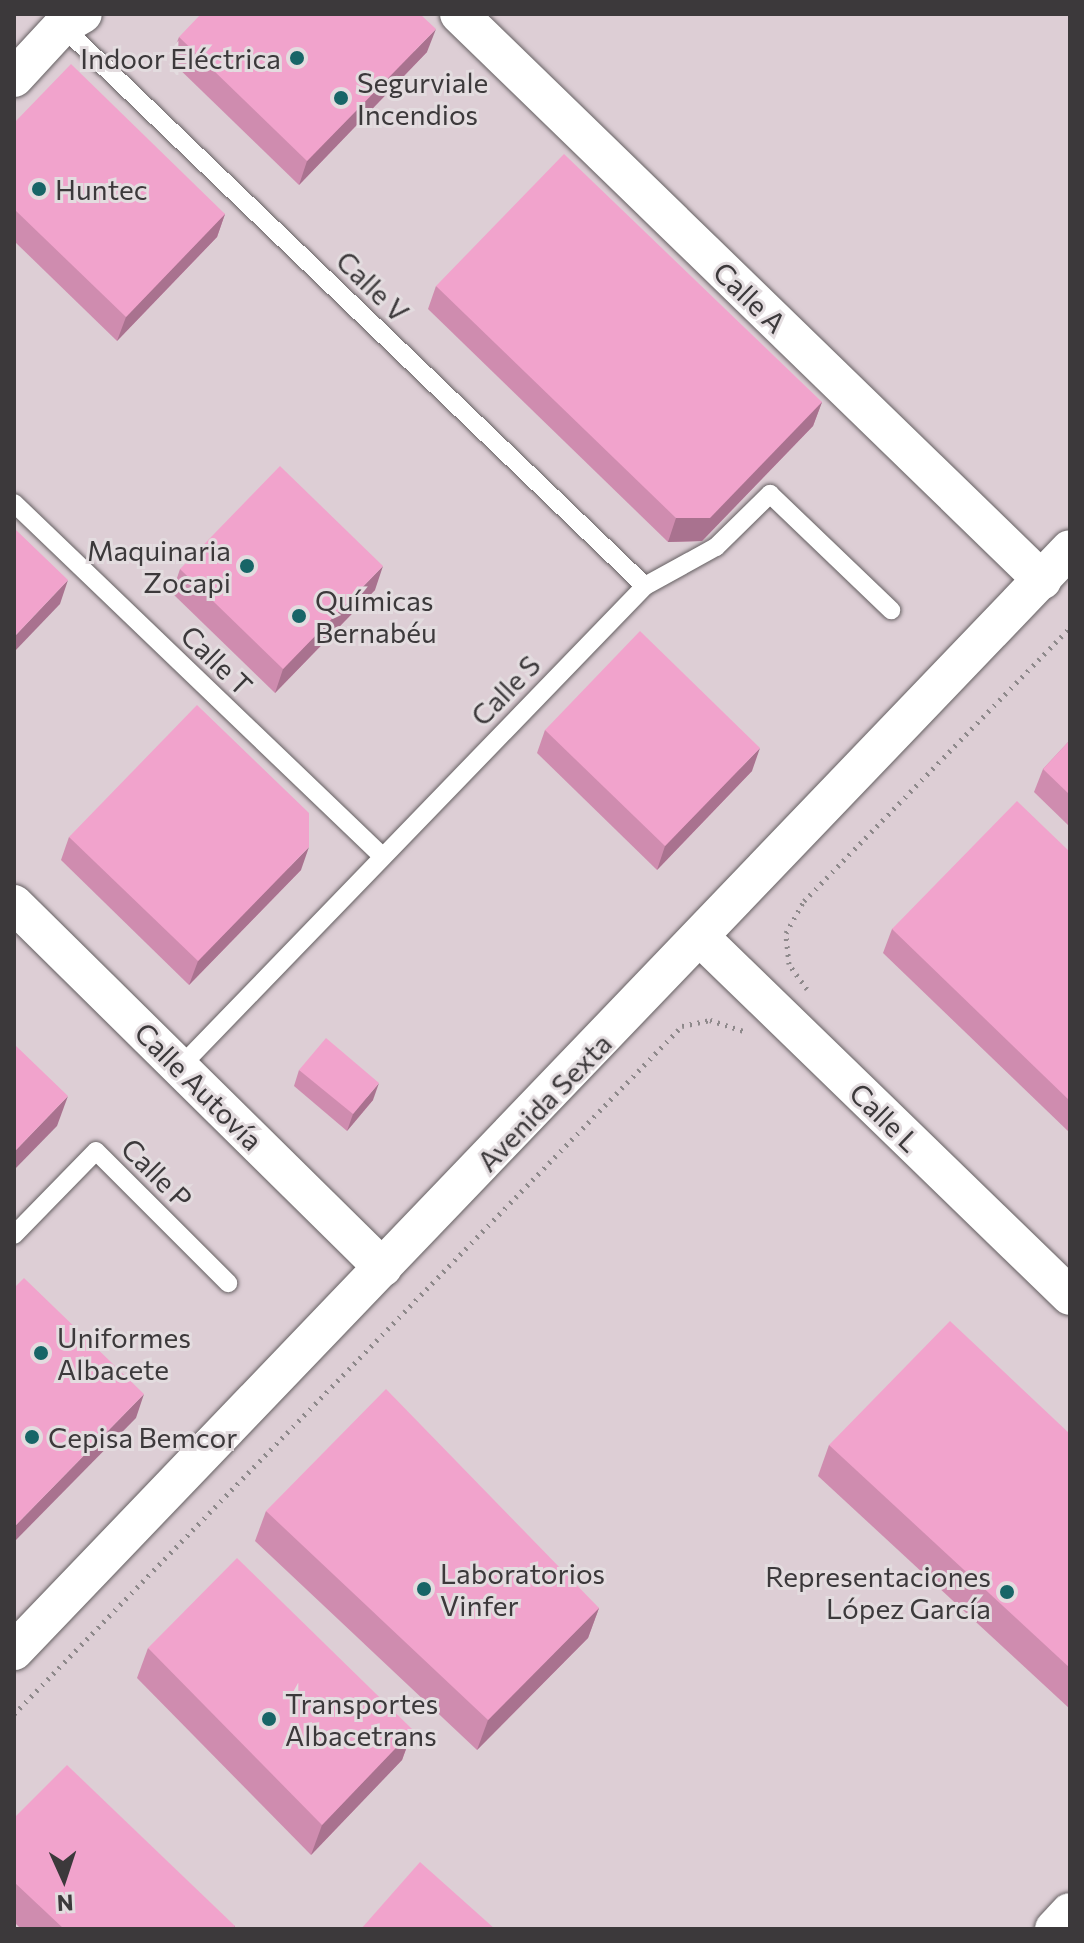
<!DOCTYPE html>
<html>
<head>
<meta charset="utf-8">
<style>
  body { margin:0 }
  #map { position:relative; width:1084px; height:1943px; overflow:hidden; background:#e3dcdf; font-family:Commissioner,sans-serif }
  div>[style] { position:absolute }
  .built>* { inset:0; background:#ddced5 }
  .path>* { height:5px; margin-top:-2.5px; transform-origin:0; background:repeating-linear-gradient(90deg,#8e898b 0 2px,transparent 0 8px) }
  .roads { filter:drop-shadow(0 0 2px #645f61) drop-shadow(0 0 2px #645f61) }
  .lane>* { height:18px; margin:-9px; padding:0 9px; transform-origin:9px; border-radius:9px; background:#fff }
  .street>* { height:38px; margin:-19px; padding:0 19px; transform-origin:19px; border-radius:19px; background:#fff }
  .wall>* { inset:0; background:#cf8caf }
  .shaded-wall>* { inset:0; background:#a9728f }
  .building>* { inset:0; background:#f1a3cc }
  .dots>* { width:22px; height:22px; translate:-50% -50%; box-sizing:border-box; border:4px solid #e3dcdf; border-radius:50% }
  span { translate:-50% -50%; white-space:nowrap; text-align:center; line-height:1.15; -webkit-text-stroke:6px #e3dcdf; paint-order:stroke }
  .poi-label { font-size:28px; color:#3c393b }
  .right { translate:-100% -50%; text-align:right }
  .left { translate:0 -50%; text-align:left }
  .street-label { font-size:28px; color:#3c393b }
  .frame { position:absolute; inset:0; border:16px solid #3c393b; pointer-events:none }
  .north { position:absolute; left:24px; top:1839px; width:80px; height:80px; -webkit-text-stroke:6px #e3dcdf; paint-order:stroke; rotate:177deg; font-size:22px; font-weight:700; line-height:32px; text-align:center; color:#3c393b }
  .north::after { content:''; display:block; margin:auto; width:28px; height:36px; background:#3c393b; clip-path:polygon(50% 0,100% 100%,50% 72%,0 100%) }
</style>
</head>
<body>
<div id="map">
  <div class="built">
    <i style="clip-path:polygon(14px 14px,1070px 14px,1070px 1929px,14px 1929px)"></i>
  </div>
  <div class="path">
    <i style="left:807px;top:989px;width:31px;rotate:-126deg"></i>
    <i style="left:789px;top:964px;width:31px;rotate:-96deg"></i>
    <i style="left:786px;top:933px;width:37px;rotate:-61deg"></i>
    <i style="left:804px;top:901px;width:382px;rotate:-45.8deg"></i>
    <i style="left:14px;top:1714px;width:959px;rotate:-45.85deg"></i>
    <i style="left:682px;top:1026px;width:29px;rotate:-12deg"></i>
    <i style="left:710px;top:1020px;width:35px;rotate:18deg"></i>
  </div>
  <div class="roads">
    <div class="lane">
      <i style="left:62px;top:26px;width:808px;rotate:43.85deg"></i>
      <i style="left:14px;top:503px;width:510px;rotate:43.81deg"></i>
      <i style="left:181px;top:1066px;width:668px;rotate:-45.97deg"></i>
      <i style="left:645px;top:586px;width:81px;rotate:-28.8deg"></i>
      <i style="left:716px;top:547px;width:76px;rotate:-44.5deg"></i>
      <i style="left:770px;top:494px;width:168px;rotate:43.8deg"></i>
      <i style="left:14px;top:1235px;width:117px;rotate:-45.7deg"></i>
      <i style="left:96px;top:1151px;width:187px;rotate:45deg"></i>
    </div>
    <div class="street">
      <i style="left:459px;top:14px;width:813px;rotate:44.15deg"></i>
      <i style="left:14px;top:78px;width:71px;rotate:-47.3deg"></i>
      <i style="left:62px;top:26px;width:24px;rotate:-30deg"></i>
      <i style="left:14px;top:904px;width:518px;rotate:44.61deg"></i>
      <i style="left:701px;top:938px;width:514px;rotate:44.13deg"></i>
      <i style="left:14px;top:1651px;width:1526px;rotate:-46.22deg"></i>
      <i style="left:1054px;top:1929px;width:23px;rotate:-47deg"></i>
    </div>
  </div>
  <div class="wall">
    <i style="clip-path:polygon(179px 37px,427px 52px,299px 185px,170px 60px)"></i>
    <i style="clip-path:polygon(14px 123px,225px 214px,217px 237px,117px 341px,14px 241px)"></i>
    <i style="clip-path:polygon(436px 286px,822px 402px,813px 426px,702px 541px,668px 542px,428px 309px)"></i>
    <i style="clip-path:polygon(180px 569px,375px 590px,275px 693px,172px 593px)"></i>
    <i style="clip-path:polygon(545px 730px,752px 771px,657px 870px,537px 753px)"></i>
    <i style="clip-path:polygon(1070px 740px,1070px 827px,1034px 792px,1043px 769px)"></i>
    <i style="clip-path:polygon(69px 837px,301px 870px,189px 985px,61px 860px)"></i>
    <i style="clip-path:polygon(1070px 852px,1070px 1133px,883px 953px,892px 929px)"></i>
    <i style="clip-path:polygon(299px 1070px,373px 1100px,347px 1131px,294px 1086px)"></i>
    <i style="clip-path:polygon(1070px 1434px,1070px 1709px,818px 1476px,829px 1445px)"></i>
    <i style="clip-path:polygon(266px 1511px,599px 1608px,588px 1638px,477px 1750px,255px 1541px)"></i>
    <i style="clip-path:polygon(148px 1648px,413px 1730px,402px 1760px,311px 1855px,137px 1678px)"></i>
    <i style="clip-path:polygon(14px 1818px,235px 1926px,234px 1929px,21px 1929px,14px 1922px)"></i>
  </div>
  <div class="shaded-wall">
    <i style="clip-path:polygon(436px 29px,427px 52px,299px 185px,307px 161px)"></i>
    <i style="clip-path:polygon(225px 214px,217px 237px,117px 341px,126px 317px)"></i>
    <i style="clip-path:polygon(822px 402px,813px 426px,702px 541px,668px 542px,676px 518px)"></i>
    <i style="clip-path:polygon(383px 566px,375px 590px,275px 693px,283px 669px)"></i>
    <i style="clip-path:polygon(68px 580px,60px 604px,14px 652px,14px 637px)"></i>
    <i style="clip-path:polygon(760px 748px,752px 771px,657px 870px,665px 846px)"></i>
    <i style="clip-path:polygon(309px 847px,301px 870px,189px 985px,198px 961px)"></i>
    <i style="clip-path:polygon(379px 1083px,373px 1100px,347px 1131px,353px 1114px)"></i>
    <i style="clip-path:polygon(68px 1096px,57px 1126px,14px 1170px,14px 1152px)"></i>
    <i style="clip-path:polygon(144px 1394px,136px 1418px,14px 1542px,14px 1527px)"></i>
    <i style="clip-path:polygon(599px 1608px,588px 1638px,477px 1750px,488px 1720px)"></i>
    <i style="clip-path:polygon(413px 1730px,402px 1760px,311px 1855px,322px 1825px)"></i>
  </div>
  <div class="building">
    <i style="clip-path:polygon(201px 14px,420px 14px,436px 29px,307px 161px,179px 37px)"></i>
    <i style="clip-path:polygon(71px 64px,225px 214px,126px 317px,14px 209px,14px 123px)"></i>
    <i style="clip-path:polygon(564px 154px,822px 402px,710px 518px,676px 518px,436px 286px)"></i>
    <i style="clip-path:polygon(280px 466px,383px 566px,283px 669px,180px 569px)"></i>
    <i style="clip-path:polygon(14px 528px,68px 580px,14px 637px)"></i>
    <i style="clip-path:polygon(640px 631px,760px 748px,665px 846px,545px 730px)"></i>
    <i style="clip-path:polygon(197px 705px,309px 813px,309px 847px,198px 961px,69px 837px)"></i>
    <i style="clip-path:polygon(1070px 740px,1070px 795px,1043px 769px)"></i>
    <i style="clip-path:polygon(1017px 801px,1070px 852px,1070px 1101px,892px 929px)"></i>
    <i style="clip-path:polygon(326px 1038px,379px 1083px,353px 1114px,299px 1070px)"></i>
    <i style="clip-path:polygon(14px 1044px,68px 1096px,14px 1152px)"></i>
    <i style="clip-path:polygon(24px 1278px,144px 1394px,14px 1527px,14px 1288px)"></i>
    <i style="clip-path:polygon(950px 1321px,1070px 1434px,1070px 1668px,829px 1445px)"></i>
    <i style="clip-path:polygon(386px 1389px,599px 1608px,488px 1720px,266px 1511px)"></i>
    <i style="clip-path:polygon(237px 1558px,413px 1730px,322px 1825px,148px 1648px)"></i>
    <i style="clip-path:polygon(67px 1765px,235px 1926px,232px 1929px,64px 1929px,14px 1882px,14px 1818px)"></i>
    <i style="clip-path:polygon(420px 1862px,495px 1929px,361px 1929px)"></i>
  </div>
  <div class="dots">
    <i style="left:297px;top:58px;background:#176567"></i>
    <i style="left:341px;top:98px;background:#176567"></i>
    <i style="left:39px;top:189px;background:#176567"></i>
    <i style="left:247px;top:566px;background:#176567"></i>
    <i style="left:299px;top:616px;background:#176567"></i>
    <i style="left:41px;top:1353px;background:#176567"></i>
    <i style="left:32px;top:1437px;background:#176567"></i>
    <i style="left:424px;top:1589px;background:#176567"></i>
    <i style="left:1007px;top:1592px;background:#176567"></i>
    <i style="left:269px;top:1719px;background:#176567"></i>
  </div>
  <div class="poi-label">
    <span class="right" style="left:281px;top:58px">Indoor Eléctrica</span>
    <span class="left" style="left:357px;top:98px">Segurviale<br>Incendios</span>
    <span class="left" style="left:55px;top:189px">Huntec</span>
    <span class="right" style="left:231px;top:566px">Maquinaria<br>Zocapi</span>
    <span class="left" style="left:315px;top:616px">Químicas<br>Bernabéu</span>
    <span class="left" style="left:57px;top:1353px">Uniformes<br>Albacete</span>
    <span class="left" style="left:48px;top:1437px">Cepisa Bemcor</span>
    <span class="left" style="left:440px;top:1589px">Laboratorios<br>Vinfer</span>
    <span class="right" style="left:991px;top:1592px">Representaciones<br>López García</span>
    <span class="left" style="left:285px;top:1719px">Transportes<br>Albacetrans</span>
  </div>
  <div class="street-label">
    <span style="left:373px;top:286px;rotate:44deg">Calle V</span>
    <span style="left:750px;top:297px;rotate:44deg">Calle A</span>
    <span style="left:217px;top:660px;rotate:44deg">Calle T</span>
    <span style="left:505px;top:690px;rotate:-46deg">Calle S</span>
    <span style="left:199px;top:1086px;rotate:45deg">Calle Autovía</span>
    <span style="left:544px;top:1102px;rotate:-46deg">Avenida Sexta</span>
    <span style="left:885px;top:1117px;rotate:44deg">Calle L</span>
    <span style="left:157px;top:1173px;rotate:45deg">Calle P</span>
  </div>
  <div class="frame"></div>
  <div class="north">N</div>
</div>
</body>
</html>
